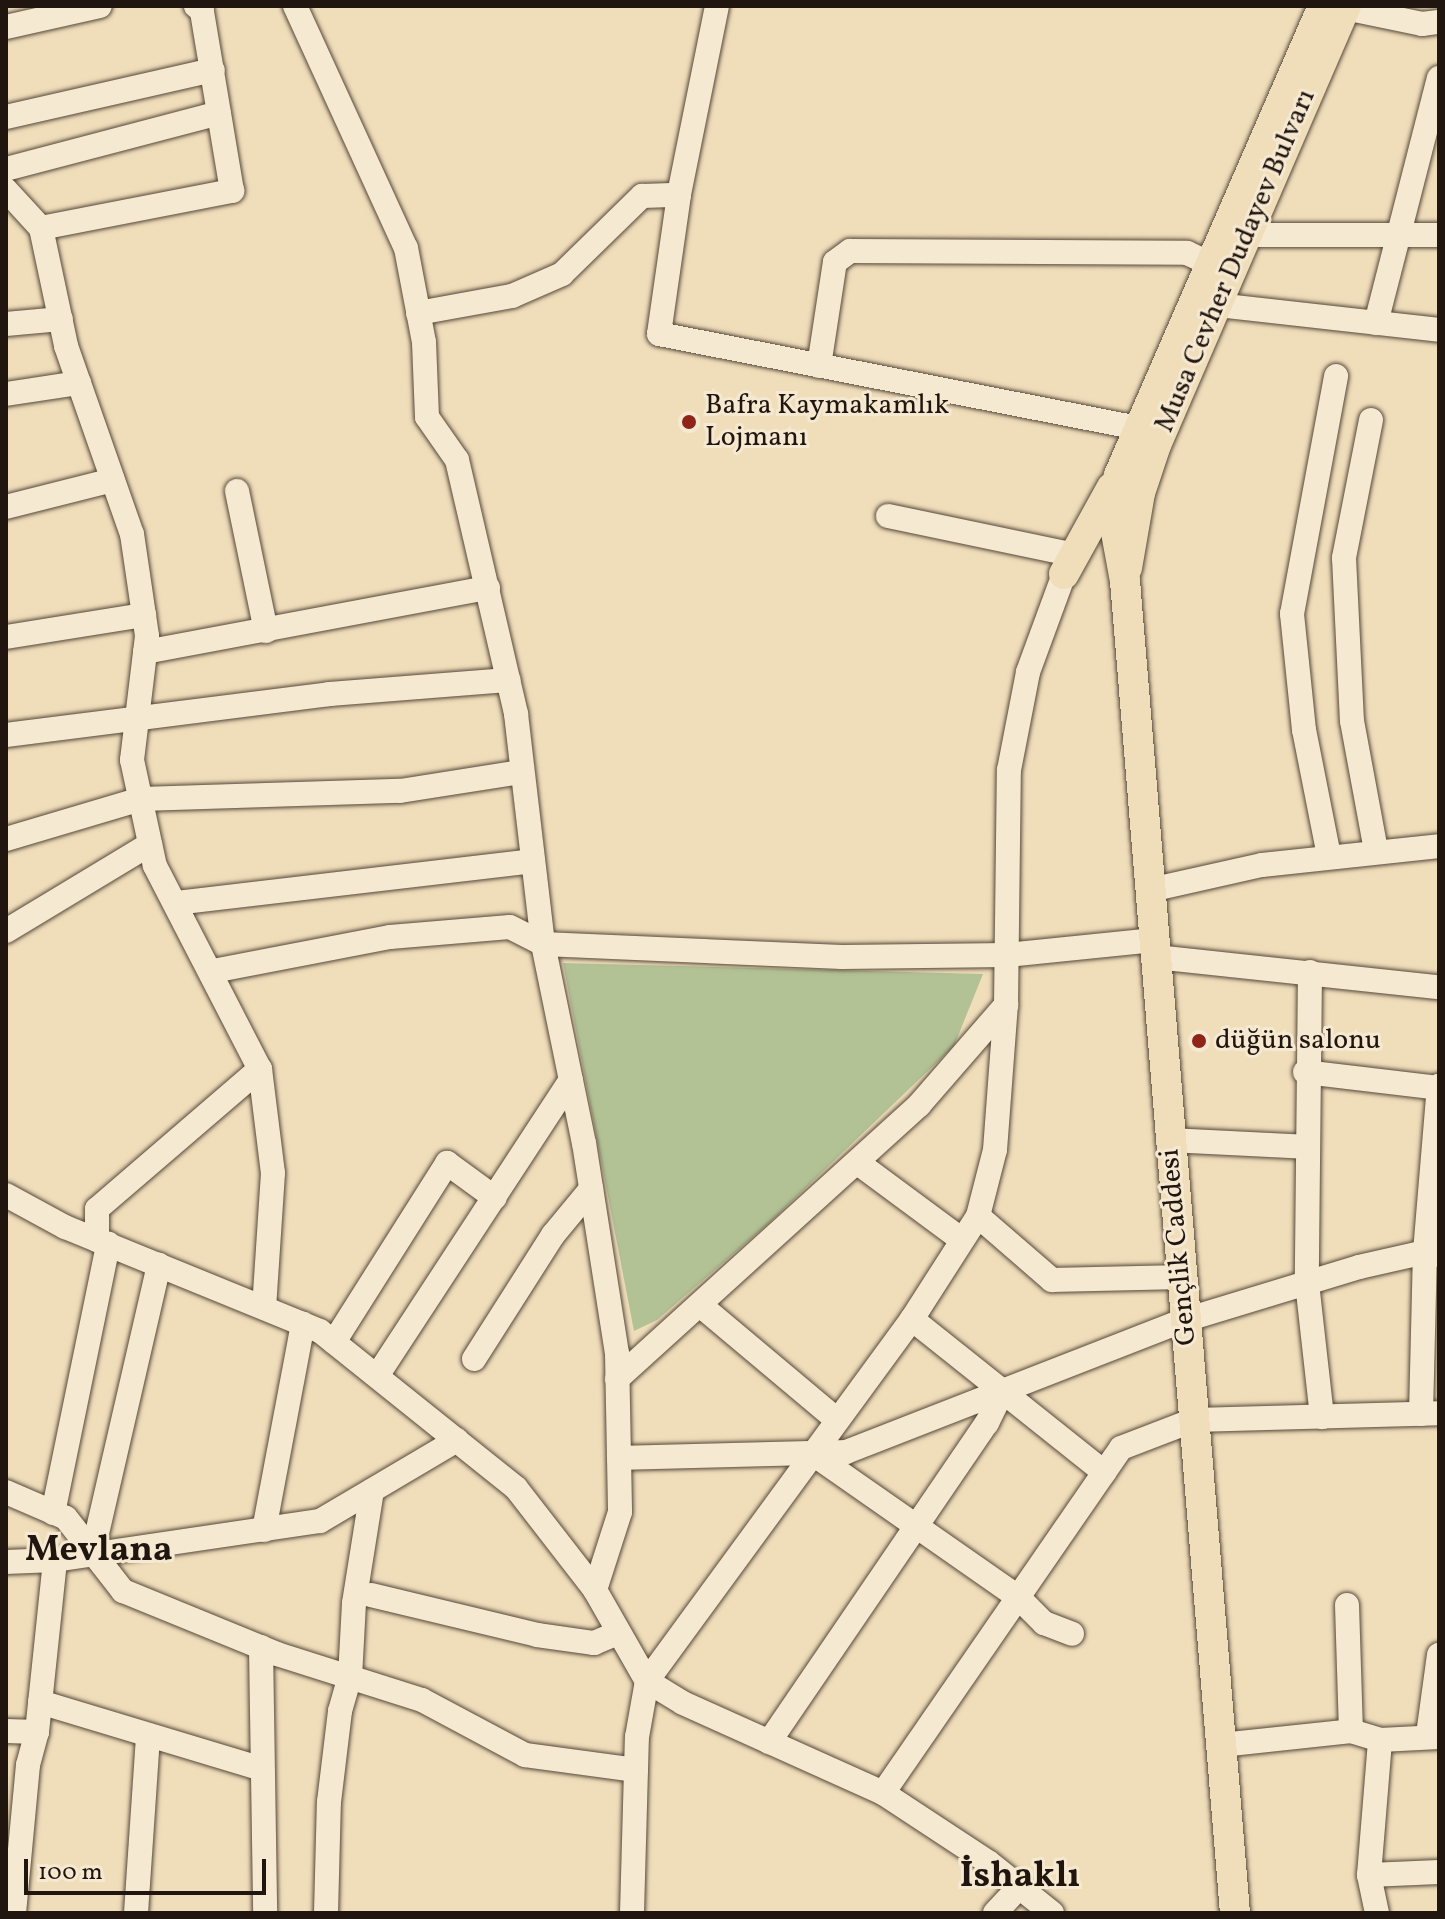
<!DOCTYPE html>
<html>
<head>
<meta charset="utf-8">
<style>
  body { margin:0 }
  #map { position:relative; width:1445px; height:1919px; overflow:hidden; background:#f0ddba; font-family:Vollkorn,serif }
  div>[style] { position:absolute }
  .green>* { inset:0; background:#b3c295 }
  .roads { filter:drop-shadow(0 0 2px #55483a) drop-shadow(0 0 2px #55483a) }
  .minor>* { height:24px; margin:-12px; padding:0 12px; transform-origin:12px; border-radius:12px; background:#f5e9d2 }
  .major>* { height:30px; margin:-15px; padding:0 15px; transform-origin:15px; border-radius:15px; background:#f0ddba }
  .dots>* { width:22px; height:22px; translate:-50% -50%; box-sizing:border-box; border:4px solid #f5e9d2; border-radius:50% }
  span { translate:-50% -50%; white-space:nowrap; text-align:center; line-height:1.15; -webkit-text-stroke:6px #f5e9d2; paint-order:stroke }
  .street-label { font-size:28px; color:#21160f }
  .poi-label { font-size:28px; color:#21160f }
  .left { translate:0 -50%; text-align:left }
  .district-label { font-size:36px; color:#21160f; font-weight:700 }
  .frame { position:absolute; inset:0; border:8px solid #21160f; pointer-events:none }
  .scale { position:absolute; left:24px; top:1859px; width:242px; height:36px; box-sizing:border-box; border:4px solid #21160f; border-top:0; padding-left:10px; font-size:24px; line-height:28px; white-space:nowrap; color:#21160f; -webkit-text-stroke:6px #f5e9d2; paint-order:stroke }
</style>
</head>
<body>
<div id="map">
  <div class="green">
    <i style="clip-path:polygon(563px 963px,983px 974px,954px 1046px,769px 1223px,657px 1320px,634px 1331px)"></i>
  </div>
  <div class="roads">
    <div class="minor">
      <i style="left:295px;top:6px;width:266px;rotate:65.4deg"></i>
      <i style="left:406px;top:248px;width:96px;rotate:79.2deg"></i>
      <i style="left:424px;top:342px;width:75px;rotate:87.7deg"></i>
      <i style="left:427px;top:417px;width:52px;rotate:55.1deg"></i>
      <i style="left:457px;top:460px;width:261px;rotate:76.9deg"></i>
      <i style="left:516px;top:714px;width:232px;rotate:83.3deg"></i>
      <i style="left:543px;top:944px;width:203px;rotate:78.4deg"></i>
      <i style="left:584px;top:1143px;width:213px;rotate:81.1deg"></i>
      <i style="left:617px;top:1353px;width:159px;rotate:88.9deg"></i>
      <i style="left:620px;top:1512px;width:82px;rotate:107.8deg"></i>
      <i style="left:717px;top:6px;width:193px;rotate:101.4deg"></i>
      <i style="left:679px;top:195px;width:140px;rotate:98.2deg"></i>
      <i style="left:659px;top:334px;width:489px;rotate:11.1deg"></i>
      <i style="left:1345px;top:8px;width:79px;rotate:11.7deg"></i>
      <i style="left:1422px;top:24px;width:17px;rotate:-7deg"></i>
      <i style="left:6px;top:27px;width:96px;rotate:-12.6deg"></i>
      <i style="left:6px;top:117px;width:212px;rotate:-12.8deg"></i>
      <i style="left:6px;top:169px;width:220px;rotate:-14.7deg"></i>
      <i style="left:6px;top:190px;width:52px;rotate:47.4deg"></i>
      <i style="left:41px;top:228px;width:121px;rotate:78deg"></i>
      <i style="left:66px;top:346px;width:199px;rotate:70.7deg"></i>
      <i style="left:132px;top:534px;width:103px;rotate:81.6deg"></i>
      <i style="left:147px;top:636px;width:125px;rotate:96.9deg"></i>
      <i style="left:132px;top:760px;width:108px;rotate:77.8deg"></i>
      <i style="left:155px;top:866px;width:229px;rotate:62.7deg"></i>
      <i style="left:260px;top:1069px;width:105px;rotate:82.9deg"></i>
      <i style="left:273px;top:1173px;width:135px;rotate:93.8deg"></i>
      <i style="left:41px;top:228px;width:195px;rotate:-11deg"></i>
      <i style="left:232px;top:191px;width:182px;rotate:-99.5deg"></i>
      <i style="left:202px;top:11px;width:8px;rotate:-140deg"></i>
      <i style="left:1247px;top:235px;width:192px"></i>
      <i style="left:1217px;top:305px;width:223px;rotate:6.4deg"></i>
      <i style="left:418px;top:313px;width:96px;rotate:-10.3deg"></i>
      <i style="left:512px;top:296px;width:55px;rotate:-23.7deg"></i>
      <i style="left:562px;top:274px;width:112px;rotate:-44.3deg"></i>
      <i style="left:642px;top:196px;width:37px;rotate:-2deg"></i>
      <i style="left:1376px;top:323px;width:253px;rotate:-75.6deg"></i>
      <i style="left:6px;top:324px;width:55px;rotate:-5.2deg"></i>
      <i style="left:819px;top:366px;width:105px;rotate:-81.3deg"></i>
      <i style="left:835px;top:262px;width:19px;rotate:-36deg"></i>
      <i style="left:850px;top:251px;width:337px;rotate:0.3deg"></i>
      <i style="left:1187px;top:253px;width:26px;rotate:25deg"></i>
      <i style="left:6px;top:394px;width:74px;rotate:-8.6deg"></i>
      <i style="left:1371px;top:420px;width:141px;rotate:101.1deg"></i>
      <i style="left:1344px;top:558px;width:163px;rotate:87.2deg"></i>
      <i style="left:1352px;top:721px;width:131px;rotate:79.5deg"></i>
      <i style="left:237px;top:491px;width:143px;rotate:78.3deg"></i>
      <i style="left:6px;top:507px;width:110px;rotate:-14.2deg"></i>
      <i style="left:888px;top:516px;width:190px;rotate:11.8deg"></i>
      <i style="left:6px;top:637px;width:140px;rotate:-9.1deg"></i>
      <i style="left:145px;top:652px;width:349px;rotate:-10.6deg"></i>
      <i style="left:6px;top:735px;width:326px;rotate:-7.2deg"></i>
      <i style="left:329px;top:694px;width:180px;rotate:-4.5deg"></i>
      <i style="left:6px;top:839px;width:141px;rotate:-16.5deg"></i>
      <i style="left:141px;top:799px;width:259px;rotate:-1.8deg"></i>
      <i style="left:400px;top:791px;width:123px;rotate:-8.9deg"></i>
      <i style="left:1329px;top:856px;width:128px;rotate:-101.2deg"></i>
      <i style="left:1304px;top:730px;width:117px;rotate:-95.9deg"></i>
      <i style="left:1292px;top:614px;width:242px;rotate:-79.5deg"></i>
      <i style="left:1150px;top:890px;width:115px;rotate:-12.6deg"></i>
      <i style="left:1262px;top:865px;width:178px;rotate:-6.1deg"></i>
      <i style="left:176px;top:903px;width:359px;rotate:-6.7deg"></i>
      <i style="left:6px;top:931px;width:168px;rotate:-31.1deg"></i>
      <i style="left:1156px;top:957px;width:285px;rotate:6.1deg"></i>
      <i style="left:213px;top:971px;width:180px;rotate:-10.9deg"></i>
      <i style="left:390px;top:937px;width:120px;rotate:-4.8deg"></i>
      <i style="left:510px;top:927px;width:37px;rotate:27deg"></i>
      <i style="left:543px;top:944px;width:299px;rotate:2.5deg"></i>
      <i style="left:842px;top:957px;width:165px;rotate:-0.7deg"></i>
      <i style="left:1007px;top:955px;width:148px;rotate:-5.8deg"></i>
      <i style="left:1310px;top:972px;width:311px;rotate:90.6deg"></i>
      <i style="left:1307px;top:1283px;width:135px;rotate:83.6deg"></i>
      <i style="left:1305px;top:1072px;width:135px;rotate:6.8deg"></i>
      <i style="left:1171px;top:1140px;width:137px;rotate:2.9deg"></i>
      <i style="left:858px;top:1163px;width:129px;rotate:36.5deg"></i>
      <i style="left:6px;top:1195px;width:67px;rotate:28.5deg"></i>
      <i style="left:65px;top:1227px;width:275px;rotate:22.2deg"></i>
      <i style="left:320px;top:1331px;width:251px;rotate:38.7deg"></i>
      <i style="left:516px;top:1488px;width:129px;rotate:52.2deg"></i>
      <i style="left:595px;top:1590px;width:105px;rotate:60.3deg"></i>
      <i style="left:647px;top:1681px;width:42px;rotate:31.4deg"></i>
      <i style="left:683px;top:1703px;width:219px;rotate:24.2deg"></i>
      <i style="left:883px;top:1793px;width:126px;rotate:33.3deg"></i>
      <i style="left:988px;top:1862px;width:82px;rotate:38.6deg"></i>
      <i style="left:978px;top:1216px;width:98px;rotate:40.9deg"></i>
      <i style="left:1052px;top:1280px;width:130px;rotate:-1.3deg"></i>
      <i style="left:97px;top:1240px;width:31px;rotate:-90deg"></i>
      <i style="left:97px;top:1209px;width:215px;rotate:-40.7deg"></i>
      <i style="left:700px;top:1305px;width:179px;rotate:40deg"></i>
      <i style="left:912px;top:1319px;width:246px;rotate:38.6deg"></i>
      <i style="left:334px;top:1342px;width:212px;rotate:-57.7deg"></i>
      <i style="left:447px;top:1163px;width:59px;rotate:36.1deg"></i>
      <i style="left:474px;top:1359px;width:147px;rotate:-57.5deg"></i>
      <i style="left:553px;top:1235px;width:60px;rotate:-50.4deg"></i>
      <i style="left:377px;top:1376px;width:354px;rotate:-56.8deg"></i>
      <i style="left:617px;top:1379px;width:408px;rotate:-42.2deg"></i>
      <i style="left:919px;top:1105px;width:133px;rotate:-49deg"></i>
      <i style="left:1421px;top:1414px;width:162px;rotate:-88.6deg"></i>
      <i style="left:1425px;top:1252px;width:167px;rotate:-85.2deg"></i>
      <i style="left:813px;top:1454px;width:250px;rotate:34.9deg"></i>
      <i style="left:1018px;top:1597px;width:37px;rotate:45deg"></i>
      <i style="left:1044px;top:1623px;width:30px;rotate:21deg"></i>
      <i style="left:619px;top:1458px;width:227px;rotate:-1.5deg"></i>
      <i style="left:846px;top:1452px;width:364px;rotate:-21.3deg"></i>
      <i style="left:1185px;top:1320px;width:182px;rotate:-16.9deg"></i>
      <i style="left:1359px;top:1267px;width:68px;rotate:-12.8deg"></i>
      <i style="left:1425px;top:1252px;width:14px;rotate:12deg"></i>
      <i style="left:6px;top:1492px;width:65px;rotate:23.4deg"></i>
      <i style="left:66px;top:1518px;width:93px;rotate:52deg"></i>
      <i style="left:123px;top:1591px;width:166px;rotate:22.2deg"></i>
      <i style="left:277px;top:1654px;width:152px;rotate:17.6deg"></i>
      <i style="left:422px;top:1700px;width:117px;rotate:28.1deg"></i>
      <i style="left:525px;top:1755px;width:112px;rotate:7.7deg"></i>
      <i style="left:53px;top:1513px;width:275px;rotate:-78.4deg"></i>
      <i style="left:264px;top:1530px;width:210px;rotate:-79.3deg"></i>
      <i style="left:92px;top:1555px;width:298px;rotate:-77deg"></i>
      <i style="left:6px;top:1562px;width:49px;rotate:-2.3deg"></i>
      <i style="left:55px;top:1560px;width:268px;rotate:-8.4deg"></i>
      <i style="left:320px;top:1521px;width:159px;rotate:-30.6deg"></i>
      <i style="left:371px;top:1595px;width:171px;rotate:13.5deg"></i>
      <i style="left:537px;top:1635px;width:58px;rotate:8deg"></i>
      <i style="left:594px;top:1643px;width:26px;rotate:-23deg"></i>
      <i style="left:1347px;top:1605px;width:126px;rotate:88.2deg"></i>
      <i style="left:261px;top:1647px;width:266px;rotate:89.1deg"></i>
      <i style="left:40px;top:1702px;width:232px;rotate:16.8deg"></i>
      <i style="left:6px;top:1731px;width:31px;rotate:2deg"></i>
      <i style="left:37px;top:1732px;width:173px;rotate:-84deg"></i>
      <i style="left:1428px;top:1735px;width:81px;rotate:-82.2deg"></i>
      <i style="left:769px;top:1742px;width:386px;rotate:-55.7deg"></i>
      <i style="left:987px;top:1423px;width:34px;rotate:-64deg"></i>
      <i style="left:1221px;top:1745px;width:131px;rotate:-6.1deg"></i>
      <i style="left:1351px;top:1731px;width:30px;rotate:17deg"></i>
      <i style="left:1380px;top:1740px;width:59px;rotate:-2.9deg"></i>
      <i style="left:883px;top:1793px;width:419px;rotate:-55.4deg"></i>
      <i style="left:1121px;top:1448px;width:78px;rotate:-21deg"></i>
      <i style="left:1194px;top:1420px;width:245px;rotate:-1.6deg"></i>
      <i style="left:1369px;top:1875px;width:70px;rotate:-2.5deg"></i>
      <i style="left:14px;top:1913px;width:149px;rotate:-84.6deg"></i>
      <i style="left:28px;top:1765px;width:34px;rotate:-75deg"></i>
      <i style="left:136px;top:1913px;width:178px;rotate:-86.1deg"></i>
      <i style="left:326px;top:1913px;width:111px;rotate:-88.5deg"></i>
      <i style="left:329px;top:1802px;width:92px;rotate:-83.1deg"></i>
      <i style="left:340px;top:1711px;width:35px;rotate:-74deg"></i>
      <i style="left:350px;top:1677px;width:74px;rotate:-86.9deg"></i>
      <i style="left:354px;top:1603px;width:114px;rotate:-80.9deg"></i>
      <i style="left:632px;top:1913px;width:176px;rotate:-88.4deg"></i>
      <i style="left:637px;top:1737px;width:57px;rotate:-79.9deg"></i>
      <i style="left:647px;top:1681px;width:449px;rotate:-53.8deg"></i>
      <i style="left:912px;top:1319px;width:122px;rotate:-57.3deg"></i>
      <i style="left:978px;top:1216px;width:68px;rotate:-75.6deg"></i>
      <i style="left:995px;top:1150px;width:145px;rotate:-85.7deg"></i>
      <i style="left:1006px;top:1005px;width:235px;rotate:-89.3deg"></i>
      <i style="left:1009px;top:770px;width:100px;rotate:-79deg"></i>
      <i style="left:1028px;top:672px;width:104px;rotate:-69.8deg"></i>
      <i style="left:995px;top:1913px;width:37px;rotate:-47deg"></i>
      <i style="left:1377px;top:1913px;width:39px;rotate:-102deg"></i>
      <i style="left:1369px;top:1875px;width:135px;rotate:-85.3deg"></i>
    </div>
    <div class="major">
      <i style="left:1127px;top:568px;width:76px;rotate:-80.2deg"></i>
      <i style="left:1140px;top:493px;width:51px;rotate:-71.6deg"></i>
      <i style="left:1156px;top:445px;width:478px;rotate:-66.6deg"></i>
      <i style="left:1064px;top:574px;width:99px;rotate:-61.1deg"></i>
      <i style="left:1235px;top:1913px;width:1337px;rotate:-94.72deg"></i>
      <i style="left:1125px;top:581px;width:66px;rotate:-100.5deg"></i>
      <i style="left:1113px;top:516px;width:41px;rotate:-81.7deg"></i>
      <i style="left:1119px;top:475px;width:511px;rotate:-66.49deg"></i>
    </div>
  </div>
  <div class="dots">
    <i style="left:689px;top:422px;background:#8f2418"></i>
    <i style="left:1199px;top:1041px;background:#8f2418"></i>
  </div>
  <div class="street-label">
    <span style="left:1236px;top:261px;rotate:-67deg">Musa Cevher Dudayev Bulvarı</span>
    <span style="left:1179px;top:1247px;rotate:-95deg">Gençlik Caddesi</span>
  </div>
  <div class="poi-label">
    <span class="left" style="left:705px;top:422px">Bafra Kaymakamlık<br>Lojmanı</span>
    <span class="left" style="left:1215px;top:1041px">düğün salonu</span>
  </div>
  <div class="district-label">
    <span style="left:99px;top:1552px">Mevlana</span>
    <span style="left:1020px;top:1878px">İshaklı</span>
  </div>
  <div class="frame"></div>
  <div class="scale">100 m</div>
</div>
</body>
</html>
